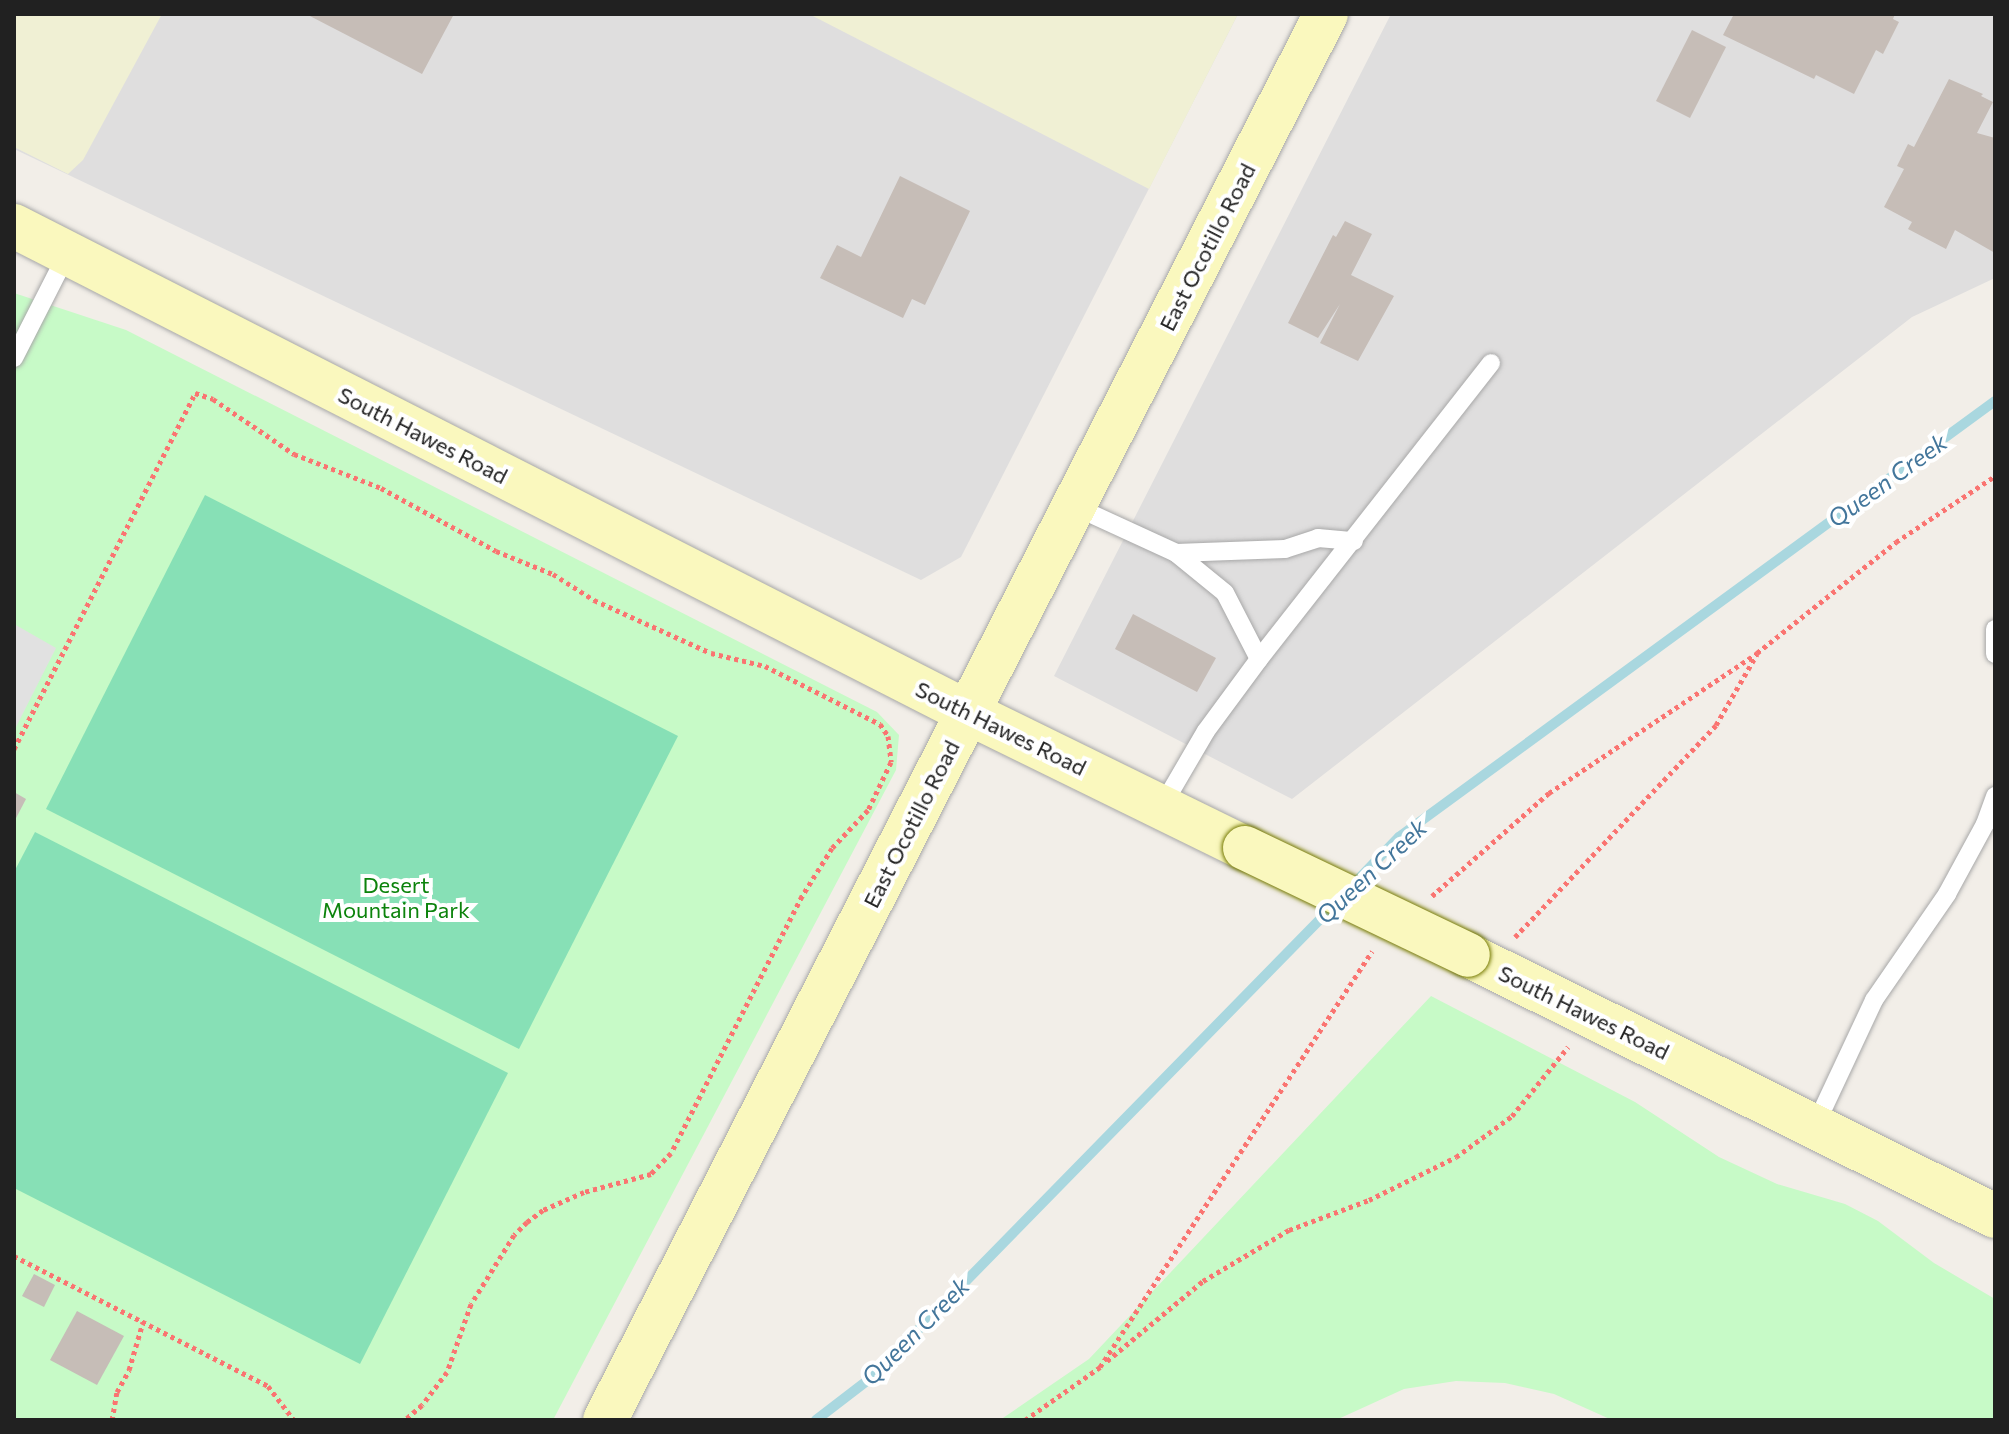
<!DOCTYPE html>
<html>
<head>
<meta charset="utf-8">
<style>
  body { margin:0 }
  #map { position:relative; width:2009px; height:1434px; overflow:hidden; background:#f2eee8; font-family:Commissioner,sans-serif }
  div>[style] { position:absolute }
  .residential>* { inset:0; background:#dfdede }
  .farmland>* { inset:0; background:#f0f0d4 }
  .park>* { inset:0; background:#c7fac7 }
  .pitch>* { inset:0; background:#87e0b6 }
  .parking>* { inset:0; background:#e1e1e1 }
  .stream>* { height:10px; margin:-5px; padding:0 5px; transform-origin:5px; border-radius:5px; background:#a9d7df }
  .building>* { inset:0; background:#c6bdb7 }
  .path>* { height:5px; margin-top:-2.5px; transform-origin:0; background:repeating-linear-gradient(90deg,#fa7471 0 4px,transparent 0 8px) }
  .roads { filter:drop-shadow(0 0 2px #a8a8a8) drop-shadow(0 0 2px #a8a8a8) }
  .service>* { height:18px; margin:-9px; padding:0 9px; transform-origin:9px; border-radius:9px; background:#fff }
  .secondary>* { height:44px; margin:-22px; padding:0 22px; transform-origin:22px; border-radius:22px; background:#faf8be }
  .bridges { filter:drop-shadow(0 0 2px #787c05) drop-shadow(0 0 2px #787c05) }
  .secondary-bridge>* { height:44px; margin:-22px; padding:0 22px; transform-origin:22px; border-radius:22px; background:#faf8be }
  span { translate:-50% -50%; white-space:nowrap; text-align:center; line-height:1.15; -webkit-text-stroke:8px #fff; paint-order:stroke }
  .street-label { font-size:22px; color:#212121 }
  .park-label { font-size:22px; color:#0c830c }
  .water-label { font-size:24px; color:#43769b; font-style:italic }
  .frame { position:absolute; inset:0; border:16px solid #212121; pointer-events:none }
</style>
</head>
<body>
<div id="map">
  <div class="residential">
    <i style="clip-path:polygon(14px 14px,1238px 14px,961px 557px,921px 580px,14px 149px)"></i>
    <i style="clip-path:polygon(1391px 14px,1995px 14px,1995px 278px,1912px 317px,1292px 799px,1054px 676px)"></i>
  </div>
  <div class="farmland">
    <i style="clip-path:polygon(14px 14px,162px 14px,83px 160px,68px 174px,14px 147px)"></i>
    <i style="clip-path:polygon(809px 14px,1238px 14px,1149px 189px)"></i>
  </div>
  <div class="park">
    <i style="clip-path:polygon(14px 293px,126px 330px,877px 712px,899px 735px,896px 770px,553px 1420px,14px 1420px)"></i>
    <i style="clip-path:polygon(1431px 996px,1635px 1102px,1719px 1157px,1777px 1184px,1845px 1204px,1878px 1221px,1934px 1263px,1995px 1299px,1995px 1420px,1612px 1420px,1554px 1394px,1505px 1383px,1456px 1381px,1404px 1389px,1336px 1420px,1000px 1420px,1089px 1359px)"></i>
  </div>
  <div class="pitch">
    <i style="clip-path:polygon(205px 495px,678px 736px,519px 1049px,46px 809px)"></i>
    <i style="clip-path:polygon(35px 832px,508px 1073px,360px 1364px,14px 1188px,14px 872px)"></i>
  </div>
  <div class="parking">
    <i style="clip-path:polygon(14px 624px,56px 648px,14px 731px)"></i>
  </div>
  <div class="stream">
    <i style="left:1350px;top:888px;width:71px;rotate:-46.1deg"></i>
    <i style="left:1399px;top:837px;width:738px;rotate:-36.19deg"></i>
    <i style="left:816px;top:1420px;width:71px;rotate:-37.5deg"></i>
    <i style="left:872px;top:1377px;width:663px;rotate:-45.61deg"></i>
  </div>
  <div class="building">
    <i style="clip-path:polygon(306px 14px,454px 14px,422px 74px)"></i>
    <i style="clip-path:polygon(1734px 14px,1895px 14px,1893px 19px,1899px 22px,1883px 54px,1876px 50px,1854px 94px,1816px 75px,1814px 79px,1723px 35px)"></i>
    <i style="clip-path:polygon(1692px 30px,1726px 47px,1690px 118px,1656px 101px)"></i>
    <i style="clip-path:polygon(1949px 79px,1983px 94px,1981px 96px,1993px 102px,1977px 133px,1995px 138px,1995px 253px,1955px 230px,1946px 249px,1908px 229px,1912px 222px,1884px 207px,1904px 169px,1897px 166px,1908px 144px,1914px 147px)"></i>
    <i style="clip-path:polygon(900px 176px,970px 211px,925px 305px,912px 299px,903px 318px,820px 278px,837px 245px,861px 257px)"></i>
    <i style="clip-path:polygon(1345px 221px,1372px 234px,1351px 275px,1394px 296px,1358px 361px,1320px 343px,1340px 304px,1318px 338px,1288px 323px,1333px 235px,1336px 237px)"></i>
    <i style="clip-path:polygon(1133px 614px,1216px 658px,1197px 692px,1115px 649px)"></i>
    <i style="clip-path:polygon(14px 792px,26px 799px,14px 822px)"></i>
    <i style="clip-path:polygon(34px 1274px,55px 1285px,44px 1307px,22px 1296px)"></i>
    <i style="clip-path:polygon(77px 1311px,124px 1336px,97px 1385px,50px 1360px)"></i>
  </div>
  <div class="path">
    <i style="left:14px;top:749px;width:399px;rotate:-63deg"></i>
    <i style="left:195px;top:393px;width:19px;rotate:18deg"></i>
    <i style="left:213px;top:399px;width:98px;rotate:34.2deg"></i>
    <i style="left:294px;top:454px;width:93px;rotate:21.3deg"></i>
    <i style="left:381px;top:488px;width:131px;rotate:28.7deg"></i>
    <i style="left:496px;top:551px;width:61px;rotate:22deg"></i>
    <i style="left:553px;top:574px;width:49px;rotate:32.4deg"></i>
    <i style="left:594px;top:600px;width:128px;rotate:24.4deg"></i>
    <i style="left:711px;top:653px;width:56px;rotate:13.5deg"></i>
    <i style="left:765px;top:666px;width:129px;rotate:26.8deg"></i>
    <i style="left:880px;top:724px;width:14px;rotate:56deg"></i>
    <i style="left:888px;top:736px;width:26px;rotate:83deg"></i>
    <i style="left:891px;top:762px;width:53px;rotate:115.6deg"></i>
    <i style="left:868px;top:810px;width:52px;rotate:133.5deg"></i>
    <i style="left:832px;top:848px;width:57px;rotate:122deg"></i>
    <i style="left:802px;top:896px;width:288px;rotate:117deg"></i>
    <i style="left:671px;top:1153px;width:29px;rotate:134deg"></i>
    <i style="left:651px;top:1174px;width:69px;rotate:165deg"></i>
    <i style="left:584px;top:1192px;width:45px;rotate:156.3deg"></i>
    <i style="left:543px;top:1210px;width:20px;rotate:143deg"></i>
    <i style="left:527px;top:1222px;width:18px;rotate:135deg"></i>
    <i style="left:514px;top:1235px;width:81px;rotate:121.9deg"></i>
    <i style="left:471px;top:1304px;width:72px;rotate:109.4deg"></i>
    <i style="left:447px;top:1372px;width:41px;rotate:127.1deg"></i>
    <i style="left:422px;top:1405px;width:23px;rotate:139deg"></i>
    <i style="left:1432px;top:896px;width:156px;rotate:-41.4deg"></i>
    <i style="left:1549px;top:793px;width:251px;rotate:-33.9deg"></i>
    <i style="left:1757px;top:653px;width:178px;rotate:-38.6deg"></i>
    <i style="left:1896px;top:542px;width:119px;rotate:-33.7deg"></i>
    <i style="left:1515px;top:937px;width:292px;rotate:-46.5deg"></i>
    <i style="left:1716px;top:725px;width:82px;rotate:-60deg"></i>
    <i style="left:14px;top:1256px;width:285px;rotate:27.1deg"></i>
    <i style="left:268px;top:1386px;width:43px;rotate:52.6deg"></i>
    <i style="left:1107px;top:1361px;width:125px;rotate:-39.8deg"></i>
    <i style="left:1203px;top:1281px;width:100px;rotate:-30.7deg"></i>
    <i style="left:1289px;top:1230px;width:85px;rotate:-20.6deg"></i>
    <i style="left:1369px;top:1200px;width:97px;rotate:-26.3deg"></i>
    <i style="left:1456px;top:1157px;width:69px;rotate:-36.2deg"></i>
    <i style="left:1512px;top:1116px;width:89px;rotate:-50.9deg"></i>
    <i style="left:112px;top:1420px;width:28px;rotate:-80deg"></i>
    <i style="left:117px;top:1392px;width:25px;rotate:-61deg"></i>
    <i style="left:129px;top:1370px;width:50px;rotate:-73.7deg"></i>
    <i style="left:1025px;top:1420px;width:92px;rotate:-35.2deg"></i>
    <i style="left:1100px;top:1367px;width:497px;rotate:-56.8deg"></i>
  </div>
  <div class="roads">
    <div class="service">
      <i style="left:14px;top:358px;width:117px;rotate:-63deg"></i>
      <i style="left:1074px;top:506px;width:112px;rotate:24.7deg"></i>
      <i style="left:1176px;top:553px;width:63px;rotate:39.2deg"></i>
      <i style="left:1225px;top:593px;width:74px;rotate:62.7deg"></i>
      <i style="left:1176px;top:553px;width:109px;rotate:-2.1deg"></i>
      <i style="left:1285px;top:549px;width:35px;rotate:-18deg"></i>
      <i style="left:1318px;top:538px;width:36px;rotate:5deg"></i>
      <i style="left:1995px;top:629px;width:25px;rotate:90deg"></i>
      <i style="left:1161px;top:808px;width:89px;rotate:-59.7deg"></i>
      <i style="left:1206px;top:731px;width:89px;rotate:-53.6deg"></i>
      <i style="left:1259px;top:659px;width:376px;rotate:-51.9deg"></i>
      <i style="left:1815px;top:1126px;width:139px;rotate:-64.9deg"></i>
      <i style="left:1874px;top:1000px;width:129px;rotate:-55.4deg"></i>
      <i style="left:1947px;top:894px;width:80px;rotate:-61.5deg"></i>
      <i style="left:1985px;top:824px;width:30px;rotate:-70deg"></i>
    </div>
    <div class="secondary">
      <i style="left:14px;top:226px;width:1070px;rotate:27.02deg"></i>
      <i style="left:967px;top:712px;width:309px;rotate:26.1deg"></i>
      <i style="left:1468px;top:955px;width:588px;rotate:26.35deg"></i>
      <i style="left:605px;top:1420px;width:1580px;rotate:-62.85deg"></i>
    </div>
  </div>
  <div class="bridges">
    <div class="secondary-bridge">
      <i style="left:1245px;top:848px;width:247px;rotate:25.6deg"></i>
    </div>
  </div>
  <div class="street-label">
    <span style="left:1207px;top:247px;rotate:-63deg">East Ocotillo Road</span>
    <span style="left:423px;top:435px;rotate:27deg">South Hawes Road</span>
    <span style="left:1001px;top:728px;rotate:26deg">South Hawes Road</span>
    <span style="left:911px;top:824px;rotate:-63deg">East Ocotillo Road</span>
    <span style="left:1584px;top:1012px;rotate:26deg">South Hawes Road</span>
  </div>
  <div class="park-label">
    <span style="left:396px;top:897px">Desert<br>Mountain Park</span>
  </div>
  <div class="water-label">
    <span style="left:1887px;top:480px;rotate:-36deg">Queen Creek</span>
    <span style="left:1371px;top:871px;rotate:-43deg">Queen Creek</span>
    <span style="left:915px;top:1331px;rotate:-45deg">Queen Creek</span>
  </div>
  <div class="frame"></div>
</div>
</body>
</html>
